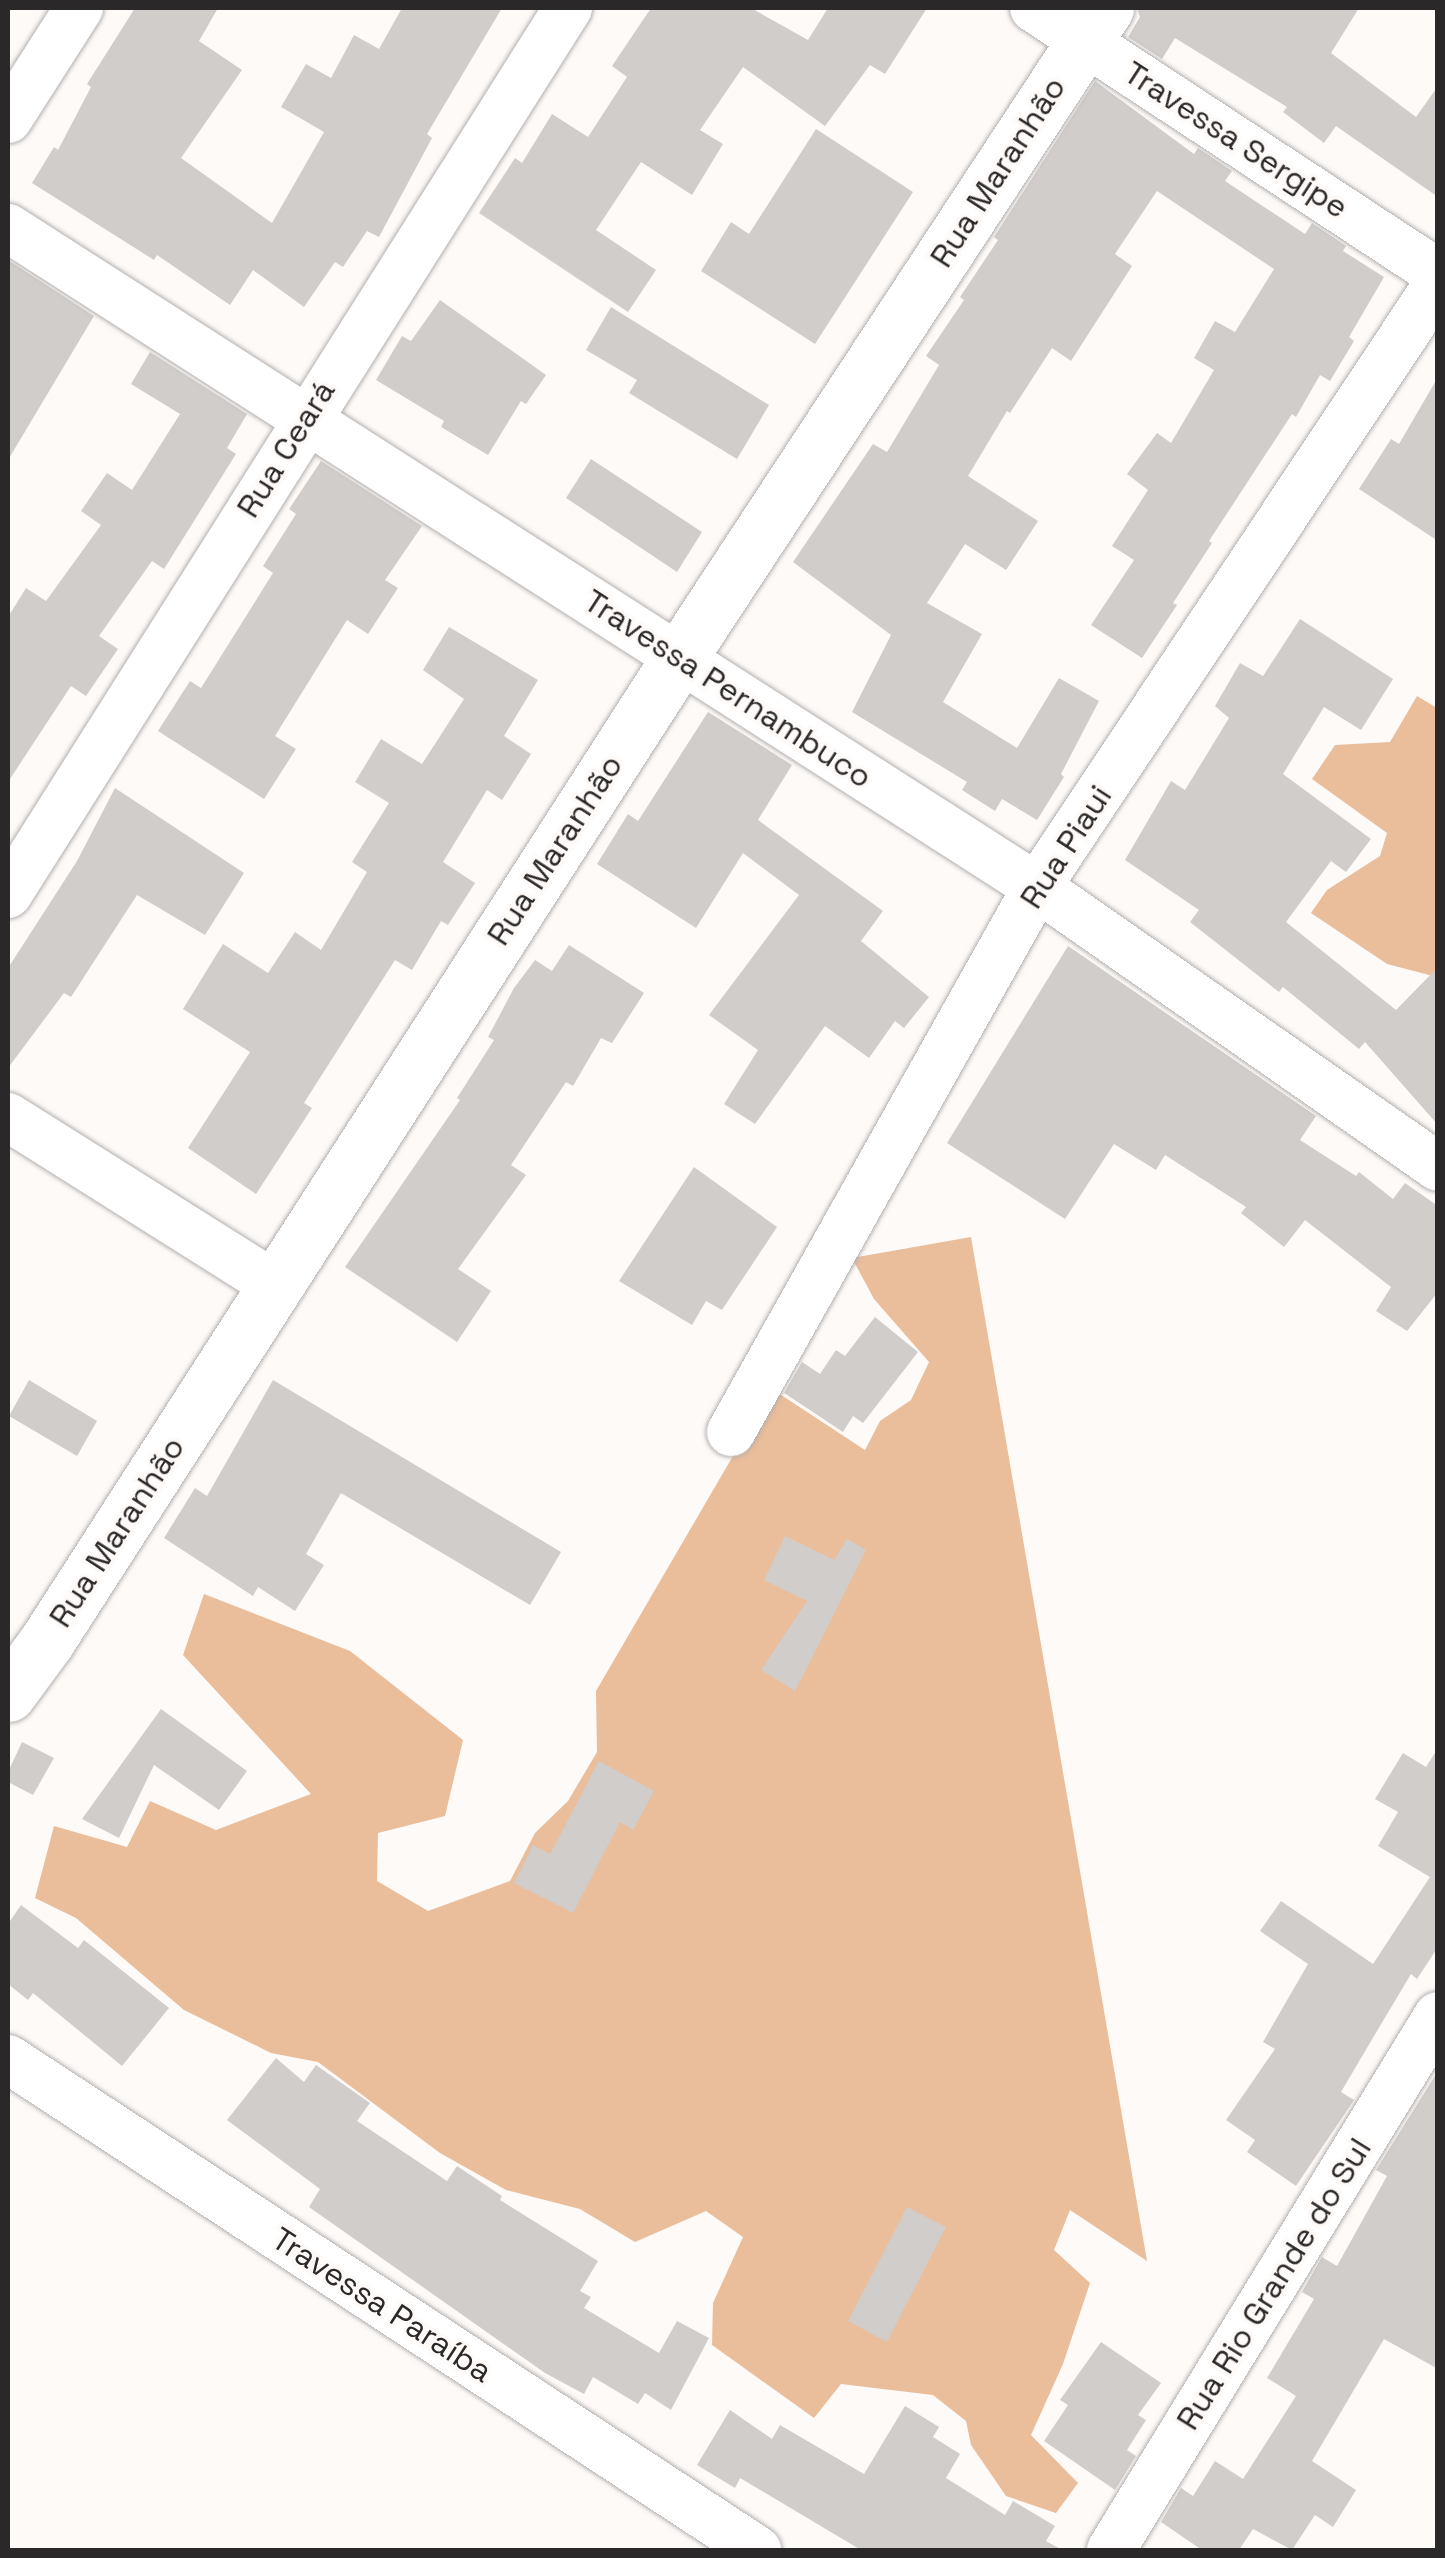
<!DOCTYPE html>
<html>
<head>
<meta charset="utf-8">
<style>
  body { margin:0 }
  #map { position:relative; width:1445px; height:2558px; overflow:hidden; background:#fdfaf8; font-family:"Space Grotesk",sans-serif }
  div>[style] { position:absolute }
  .green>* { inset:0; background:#eabd9b }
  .building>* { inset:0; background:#d0cdcb }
  .roads { filter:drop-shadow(0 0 2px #b2afad) drop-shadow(0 0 2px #b2afad) }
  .street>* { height:48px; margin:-24px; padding:0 24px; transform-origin:24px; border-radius:24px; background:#fff }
  .secondary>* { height:55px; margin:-27.5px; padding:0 27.5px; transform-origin:27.5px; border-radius:27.5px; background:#fff }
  span { translate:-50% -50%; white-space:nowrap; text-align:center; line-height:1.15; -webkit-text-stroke:8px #fdfaf8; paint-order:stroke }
  .street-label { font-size:32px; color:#2a2828 }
  .frame { position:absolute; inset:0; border:10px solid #2a2828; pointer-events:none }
</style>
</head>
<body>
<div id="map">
  <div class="green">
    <i style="clip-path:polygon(1417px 696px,1437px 708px,1437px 977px,1387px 964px,1311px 913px,1327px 890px,1380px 856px,1387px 833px,1312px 779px,1335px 745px,1390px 742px)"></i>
    <i style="clip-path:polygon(971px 1237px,1147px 2261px,1070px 2210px,1054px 2250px,1090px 2283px,1063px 2364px,1031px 2435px,1078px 2483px,1056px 2513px,1006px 2496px,971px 2445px,966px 2421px,933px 2395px,841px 2384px,814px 2418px,712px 2345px,713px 2303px,743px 2237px,706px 2211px,635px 2242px,580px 2209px,506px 2190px,440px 2153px,318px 2062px,271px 2053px,184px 2010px,76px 1918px,35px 1898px,54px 1826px,127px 1847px,150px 1801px,216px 1830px,311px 1794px,183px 1655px,204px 1594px,350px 1651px,463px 1740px,445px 1816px,378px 1833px,377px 1881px,428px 1911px,510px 1881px,535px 1833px,568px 1801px,597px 1752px,596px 1691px,772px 1389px,865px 1450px,880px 1421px,911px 1400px,929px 1362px,874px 1299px,852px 1258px)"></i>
  </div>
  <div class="building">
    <i style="clip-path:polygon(135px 8px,218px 8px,199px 41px,242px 70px,181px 158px,272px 223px,324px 132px,281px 107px,306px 64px,331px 78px,354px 35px,379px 49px,402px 8px,502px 8px,427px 134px,432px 138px,379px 237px,367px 231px,343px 267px,335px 262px,304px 307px,253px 270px,230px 305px,157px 255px,154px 260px,32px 183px,54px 147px,58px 150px,91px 87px,87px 84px)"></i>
    <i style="clip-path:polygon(651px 8px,751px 8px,808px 40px,828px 8px,927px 8px,885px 74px,870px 65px,825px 126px,743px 67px,700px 130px,723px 144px,692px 195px,641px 162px,596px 230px,656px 270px,628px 312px,479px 213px,515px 158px,522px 163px,552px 114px,588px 137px,627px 77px,612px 66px)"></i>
    <i style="clip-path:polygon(1137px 8px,1359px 8px,1331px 53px,1416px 117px,1438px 86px,1438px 197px,1336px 126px,1324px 143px,1283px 112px,1287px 107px,1175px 38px,1162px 59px,1128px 37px,1140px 17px)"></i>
    <i style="clip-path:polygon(1095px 81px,1194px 154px,1198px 148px,1232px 171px,1225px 181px,1305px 234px,1312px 223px,1346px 246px,1343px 251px,1384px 277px,1349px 337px,1354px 341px,1330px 381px,1320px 375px,1296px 417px,1292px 414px,1209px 541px,1212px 543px,1173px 603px,1177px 605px,1142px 658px,1091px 625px,1134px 560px,1112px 546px,1148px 490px,1127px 474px,1157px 433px,1171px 443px,1214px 370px,1194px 358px,1215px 321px,1235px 332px,1274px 269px,1157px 191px,1115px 254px,1132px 266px,1071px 361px,1052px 348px,1010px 413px,1007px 411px,968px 476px,1038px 521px,1006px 570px,965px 544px,927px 603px,982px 634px,943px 702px,1017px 748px,1059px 678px,1099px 701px,1061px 774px,1064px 777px,1037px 820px,1002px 799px,995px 811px,962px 790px,967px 782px,852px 712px,891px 635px,793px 562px,873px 444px,887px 452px,939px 365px,926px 356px,964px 300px,960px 297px,998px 240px,994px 237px)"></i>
    <i style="clip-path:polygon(816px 129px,913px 192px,815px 344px,701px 271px,731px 222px,749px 234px)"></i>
    <i style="clip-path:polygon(8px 260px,94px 316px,8px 460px)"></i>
    <i style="clip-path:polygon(440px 300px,546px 375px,526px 404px,521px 401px,488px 455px,441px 427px,444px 421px,376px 380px,402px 336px,411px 341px)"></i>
    <i style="clip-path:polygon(611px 307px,769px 405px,737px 459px,629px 393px,637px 380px,586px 350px)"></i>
    <i style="clip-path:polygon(150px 352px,247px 414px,227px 448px,236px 454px,164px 569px,152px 561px,99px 636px,118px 649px,86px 696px,71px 686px,8px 782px,8px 617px,26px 588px,46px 601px,101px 525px,81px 511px,107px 473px,132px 490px,180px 414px,131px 384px)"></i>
    <i style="clip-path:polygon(1438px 377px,1438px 541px,1359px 489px,1391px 439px,1399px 444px)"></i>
    <i style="clip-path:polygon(591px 459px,702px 532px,677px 572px,566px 498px)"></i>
    <i style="clip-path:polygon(321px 461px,422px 526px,385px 580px,398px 588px,368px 634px,347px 620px,275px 736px,296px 749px,264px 799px,158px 731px,190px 681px,201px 688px,273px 573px,263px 566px,296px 514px,289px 509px)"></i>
    <i style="clip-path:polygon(1300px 619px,1393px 679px,1361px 730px,1324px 707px,1283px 774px,1371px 839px,1346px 872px,1331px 861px,1286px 922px,1396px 1010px,1438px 967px,1438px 1125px,1365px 1042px,1359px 1049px,1283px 987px,1279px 992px,1190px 922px,1199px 910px,1125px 860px,1171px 781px,1185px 790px,1229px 718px,1215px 706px,1240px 663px,1263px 676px)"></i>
    <i style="clip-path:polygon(449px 627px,538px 680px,504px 736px,531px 754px,502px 800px,487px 790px,443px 862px,475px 883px,448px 925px,441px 921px,412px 970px,395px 960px,304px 1103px,312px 1108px,256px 1194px,188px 1148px,250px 1052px,183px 1009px,223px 944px,268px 973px,295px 932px,321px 950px,367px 872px,352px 862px,389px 803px,355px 782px,381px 739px,422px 764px,464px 699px,423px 670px)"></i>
    <i style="clip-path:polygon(708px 712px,792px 765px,758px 820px,883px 911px,861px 941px,929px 997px,904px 1028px,895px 1021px,869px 1058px,825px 1026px,755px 1124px,724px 1104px,758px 1050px,709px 1015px,799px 895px,743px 853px,696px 928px,597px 864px,628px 814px,638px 821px)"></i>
    <i style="clip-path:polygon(115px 788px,244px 873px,205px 935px,137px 895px,71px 997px,64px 993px,8px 1068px,8px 968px,77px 861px)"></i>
    <i style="clip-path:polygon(569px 945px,644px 993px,612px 1043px,601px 1038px,573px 1086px,566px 1082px,511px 1165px,526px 1175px,458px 1269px,491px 1291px,457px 1342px,345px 1267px,460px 1100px,457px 1098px,494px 1040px,488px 1037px,514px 988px,535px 960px,552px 971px)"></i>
    <i style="clip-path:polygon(1068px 946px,1316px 1116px,1300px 1140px,1356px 1176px,1359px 1172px,1393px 1199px,1405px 1183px,1438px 1206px,1438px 1292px,1407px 1331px,1376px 1311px,1391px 1287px,1305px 1220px,1284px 1247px,1241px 1213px,1246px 1207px,1165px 1155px,1156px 1170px,1114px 1144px,1065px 1219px,947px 1143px)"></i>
    <i style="clip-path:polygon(694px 1167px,777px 1227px,722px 1310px,706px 1301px,692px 1325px,619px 1281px)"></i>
    <i style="clip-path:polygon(875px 1317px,918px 1352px,863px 1423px,853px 1416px,843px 1432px,784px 1393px,802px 1362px,820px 1374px,836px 1350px,845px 1356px)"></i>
    <i style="clip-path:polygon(29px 1380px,97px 1421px,77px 1456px,9px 1416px)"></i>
    <i style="clip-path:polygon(273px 1380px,561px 1552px,530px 1605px,341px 1493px,306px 1554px,324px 1565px,295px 1611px,258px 1587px,253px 1596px,164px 1538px,195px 1488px,207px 1496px)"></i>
    <i style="clip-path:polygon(785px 1536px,834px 1560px,847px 1539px,866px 1550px,795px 1691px,761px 1670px,807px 1601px,764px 1580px)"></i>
    <i style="clip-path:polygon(161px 1709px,247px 1771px,219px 1810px,154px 1765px,119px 1838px,82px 1819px)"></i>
    <i style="clip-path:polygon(22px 1742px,54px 1758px,33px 1795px,8px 1782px,8px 1772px)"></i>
    <i style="clip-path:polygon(1438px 1748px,1438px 1947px,1417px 1979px,1411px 1974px,1377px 2031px,1341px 2092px,1354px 2100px,1296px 2186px,1247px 2152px,1255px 2140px,1226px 2120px,1275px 2049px,1263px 2042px,1308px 1964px,1260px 1931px,1281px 1901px,1373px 1964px,1430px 1877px,1378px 1846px,1398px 1812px,1375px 1799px,1403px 1753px,1426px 1767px)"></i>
    <i style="clip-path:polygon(599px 1761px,654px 1791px,633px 1830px,620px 1822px,573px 1913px,514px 1883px,533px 1845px,550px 1854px)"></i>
    <i style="clip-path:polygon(21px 1905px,78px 1948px,84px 1940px,169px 2008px,122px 2066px,33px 1993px,28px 2000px,8px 1984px,8px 1924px)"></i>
    <i style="clip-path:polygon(276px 2058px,304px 2082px,316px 2065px,370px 2103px,357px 2121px,447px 2181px,457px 2166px,502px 2196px,500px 2200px,598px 2261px,580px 2291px,591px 2297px,584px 2308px,659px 2353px,677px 2321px,709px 2338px,671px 2410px,645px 2393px,638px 2404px,593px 2377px,584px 2394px,545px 2373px,309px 2207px,320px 2189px,227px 2120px)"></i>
    <i style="clip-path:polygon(1438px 2071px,1438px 2369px,1384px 2339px,1312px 2461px,1356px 2490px,1333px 2527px,1315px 2515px,1292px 2550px,1253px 2529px,1239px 2550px,1202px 2550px,1161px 2522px,1181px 2488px,1193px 2496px,1215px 2461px,1243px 2479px,1296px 2396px,1267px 2378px,1314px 2299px,1302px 2292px,1322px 2257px,1337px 2266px,1387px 2176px,1376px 2170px)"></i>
    <i style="clip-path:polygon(907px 2207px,946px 2227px,887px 2342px,848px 2321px)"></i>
    <i style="clip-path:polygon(1101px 2342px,1161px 2383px,1138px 2415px,1146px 2420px,1127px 2450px,1136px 2456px,1115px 2490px,1044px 2441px,1068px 2405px,1060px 2400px)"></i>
    <i style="clip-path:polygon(905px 2406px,939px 2427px,933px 2437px,960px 2454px,946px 2478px,1005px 2515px,1013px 2501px,1055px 2526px,1046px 2541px,1062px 2550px,861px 2550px,740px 2478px,735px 2488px,697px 2465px,730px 2410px,772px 2439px,780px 2425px,864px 2474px)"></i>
  </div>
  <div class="roads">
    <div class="street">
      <i style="left:1034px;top:8px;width:483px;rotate:33.3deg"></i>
      <i style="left:8px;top:119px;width:132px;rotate:-57.4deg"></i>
      <i style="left:8px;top:228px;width:1222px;rotate:32.64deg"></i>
      <i style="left:1037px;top:887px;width:489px;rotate:34.9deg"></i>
      <i style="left:8px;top:894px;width:1048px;rotate:-57.7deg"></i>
      <i style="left:8px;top:1117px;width:315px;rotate:32.2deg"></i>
      <i style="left:731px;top:1432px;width:625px;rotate:-60.69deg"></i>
      <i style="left:1037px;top:887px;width:724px;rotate:-56.38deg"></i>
      <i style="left:8px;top:2059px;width:896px;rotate:33.25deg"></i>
      <i style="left:1111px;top:2550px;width:626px;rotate:-58.52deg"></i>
    </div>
    <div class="secondary">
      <i style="left:8px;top:1694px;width:66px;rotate:-53.7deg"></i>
      <i style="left:47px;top:1641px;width:1169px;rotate:-57.26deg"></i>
      <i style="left:679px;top:658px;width:778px;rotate:-56.7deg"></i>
    </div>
  </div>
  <div class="street-label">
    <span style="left:1236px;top:140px;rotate:33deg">Travessa Sergipe</span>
    <span style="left:998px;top:172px;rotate:-57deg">Rua Maranhão</span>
    <span style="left:286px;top:449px;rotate:-58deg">Rua Ceará</span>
    <span style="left:728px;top:689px;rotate:33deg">Travessa Pernambuco</span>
    <span style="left:1066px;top:847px;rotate:-57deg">Rua Piaui</span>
    <span style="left:555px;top:850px;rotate:-57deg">Rua Maranhão</span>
    <span style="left:117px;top:1532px;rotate:-57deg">Rua Maranhão</span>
    <span style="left:1274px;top:2284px;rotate:-58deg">Rua Rio Grande do Sul</span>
    <span style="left:382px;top:2305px;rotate:33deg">Travessa Paraíba</span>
  </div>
  <div class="frame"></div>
</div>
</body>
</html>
